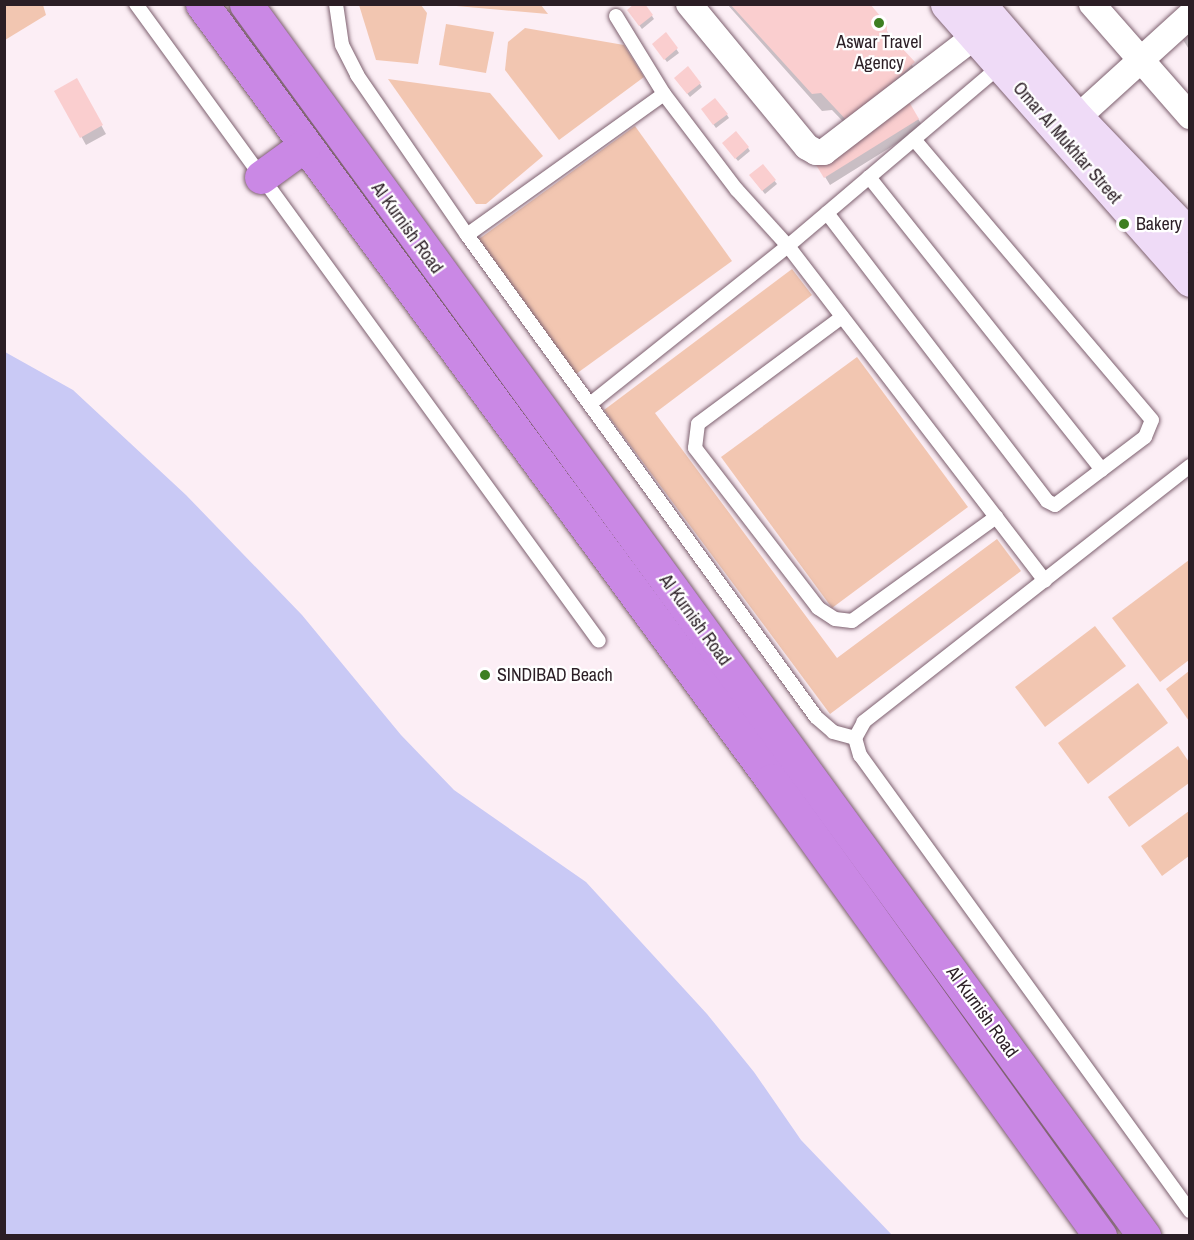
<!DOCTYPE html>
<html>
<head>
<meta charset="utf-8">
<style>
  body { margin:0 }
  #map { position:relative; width:1194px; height:1240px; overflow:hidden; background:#fceef5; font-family:"Archivo Narrow",sans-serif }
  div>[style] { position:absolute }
  .green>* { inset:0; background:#f2c6b1 }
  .water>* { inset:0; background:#c9c9f5 }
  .shadow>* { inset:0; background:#0003 }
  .building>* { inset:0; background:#facecf }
  .roads { filter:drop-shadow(0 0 2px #7d606f) drop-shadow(0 0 2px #7d606f) }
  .lane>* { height:14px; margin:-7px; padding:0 7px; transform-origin:7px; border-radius:7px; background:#fff }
  .street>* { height:26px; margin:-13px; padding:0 13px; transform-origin:13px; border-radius:13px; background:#fff }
  .secondary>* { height:33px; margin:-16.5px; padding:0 16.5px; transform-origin:16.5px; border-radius:16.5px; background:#efdbf7 }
  .highway>* { height:33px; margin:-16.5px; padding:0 16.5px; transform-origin:16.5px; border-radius:16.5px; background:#ca88e5 }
  .dots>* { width:16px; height:16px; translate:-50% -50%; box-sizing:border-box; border:3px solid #fff; border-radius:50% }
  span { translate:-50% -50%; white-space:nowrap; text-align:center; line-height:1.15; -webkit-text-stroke:4.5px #fff; paint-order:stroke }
  .poi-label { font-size:18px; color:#2b1e25 }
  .left { translate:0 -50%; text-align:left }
  .street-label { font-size:18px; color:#2b1e25 }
  .frame { position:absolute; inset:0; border:6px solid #2b1e25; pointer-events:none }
</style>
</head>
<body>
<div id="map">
  <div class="green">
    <i style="clip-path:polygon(5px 4px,43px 5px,46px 15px,5px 40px)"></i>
    <i style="clip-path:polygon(359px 5px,421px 5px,427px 13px,418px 64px,376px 60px)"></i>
    <i style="clip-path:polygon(445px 5px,541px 5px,548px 14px)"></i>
    <i style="clip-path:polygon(446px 24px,494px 32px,486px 73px,439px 65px)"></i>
    <i style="clip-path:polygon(525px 28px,624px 45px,644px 77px,559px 140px,505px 70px,508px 42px)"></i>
    <i style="clip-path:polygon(388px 79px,490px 93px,543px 156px,486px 204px,476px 204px)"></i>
    <i style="clip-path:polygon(635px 126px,732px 261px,576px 374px,479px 239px)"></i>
    <i style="clip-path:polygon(792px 269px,812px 295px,655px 413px,837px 658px,997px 539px,1021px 571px,830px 714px,604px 410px)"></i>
    <i style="clip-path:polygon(857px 357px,968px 507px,832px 608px,721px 457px)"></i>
    <i style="clip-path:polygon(1189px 560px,1189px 660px,1160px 682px,1112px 618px)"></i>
    <i style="clip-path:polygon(1095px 626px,1126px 666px,1045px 727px,1015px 687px)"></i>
    <i style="clip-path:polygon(1189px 671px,1189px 721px,1166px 689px)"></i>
    <i style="clip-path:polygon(1138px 683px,1168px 723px,1088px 784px,1058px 743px)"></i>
    <i style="clip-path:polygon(1178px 746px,1189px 762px,1189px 783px,1129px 827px,1108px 797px)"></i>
    <i style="clip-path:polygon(1189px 811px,1189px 856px,1162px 876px,1141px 846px)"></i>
  </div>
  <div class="water">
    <i style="clip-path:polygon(5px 352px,73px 390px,186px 495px,302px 615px,401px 735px,454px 790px,586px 882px,707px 1014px,754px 1072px,801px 1140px,892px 1235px,5px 1235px)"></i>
  </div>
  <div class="shadow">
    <i style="clip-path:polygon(644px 4px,654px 19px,642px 29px,631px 14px)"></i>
    <i style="clip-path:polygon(727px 4px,867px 4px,923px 80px,908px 102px,923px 127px,830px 185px,815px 160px,856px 135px,832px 110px,822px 111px)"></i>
    <i style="clip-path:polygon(1190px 27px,1190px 51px,1180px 35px)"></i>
    <i style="clip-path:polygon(666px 34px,679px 53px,667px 62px,656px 47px)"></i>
    <i style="clip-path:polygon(76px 80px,106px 134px,86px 145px,56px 91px)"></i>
    <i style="clip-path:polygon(678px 82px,700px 84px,702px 87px,690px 97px)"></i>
    <i style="clip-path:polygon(705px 113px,727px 115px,729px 118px,716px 128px)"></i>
    <i style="clip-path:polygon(726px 146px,748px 148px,750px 151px,738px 161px)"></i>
    <i style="clip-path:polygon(763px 166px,777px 184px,765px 194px,753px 179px)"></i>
  </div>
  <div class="building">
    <i style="clip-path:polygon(634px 4px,645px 4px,653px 15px,639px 26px,627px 10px)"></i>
    <i style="clip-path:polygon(730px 4px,870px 4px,887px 24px,887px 32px,915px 62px,849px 123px,821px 93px,812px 94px)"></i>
    <i style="clip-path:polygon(666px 32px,678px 48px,664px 60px,652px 44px)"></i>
    <i style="clip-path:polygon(688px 66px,701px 83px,687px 94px,674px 78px)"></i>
    <i style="clip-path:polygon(77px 78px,103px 125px,80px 138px,54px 91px)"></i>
    <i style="clip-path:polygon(715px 98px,728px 114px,713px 125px,701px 109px)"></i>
    <i style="clip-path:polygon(908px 100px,919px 119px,824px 178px,813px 160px)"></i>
    <i style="clip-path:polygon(736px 131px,749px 147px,735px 159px,722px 143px)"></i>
    <i style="clip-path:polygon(763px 164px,776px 180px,762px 191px,749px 175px)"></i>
  </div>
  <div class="roads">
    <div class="lane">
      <i style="left:136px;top:4px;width:787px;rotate:53.99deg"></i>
      <i style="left:336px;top:4px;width:41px;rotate:81.7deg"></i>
      <i style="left:342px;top:45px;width:34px;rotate:63deg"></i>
      <i style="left:357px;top:75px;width:194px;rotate:55.5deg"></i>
      <i style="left:467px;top:235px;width:595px;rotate:54.09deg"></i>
      <i style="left:816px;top:717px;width:23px;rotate:41deg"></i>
      <i style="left:833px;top:732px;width:23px;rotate:15deg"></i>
      <i style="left:616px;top:16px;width:92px;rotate:58.4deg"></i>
      <i style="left:664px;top:94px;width:121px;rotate:52.8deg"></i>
      <i style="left:737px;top:190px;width:76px;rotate:47.7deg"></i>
      <i style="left:788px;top:246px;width:422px;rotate:52.5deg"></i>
      <i style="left:869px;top:177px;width:374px;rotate:51.5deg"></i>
      <i style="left:827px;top:213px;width:362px;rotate:52.6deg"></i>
      <i style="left:1047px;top:501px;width:9px;rotate:27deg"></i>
      <i style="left:1055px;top:505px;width:113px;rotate:-37.1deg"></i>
      <i style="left:1145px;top:437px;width:18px;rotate:-68deg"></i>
      <i style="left:1152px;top:420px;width:368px;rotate:-130.3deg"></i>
      <i style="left:467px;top:235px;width:242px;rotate:-35.6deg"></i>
      <i style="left:842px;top:317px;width:179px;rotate:143.4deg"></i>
      <i style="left:698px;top:424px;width:24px;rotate:97deg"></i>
      <i style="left:695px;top:448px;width:202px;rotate:52.4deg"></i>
      <i style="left:818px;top:608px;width:20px;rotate:33deg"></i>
      <i style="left:835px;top:619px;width:17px;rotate:7deg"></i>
      <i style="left:852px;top:621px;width:178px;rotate:-35.8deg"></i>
      <i style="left:590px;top:404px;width:253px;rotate:-38.6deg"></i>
      <i style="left:788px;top:246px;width:278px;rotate:-40.3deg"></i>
      <i style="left:1190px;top:466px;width:415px;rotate:141.9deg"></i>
      <i style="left:864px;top:722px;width:18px;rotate:119deg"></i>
      <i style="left:855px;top:738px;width:18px;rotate:74deg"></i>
      <i style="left:860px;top:755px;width:563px;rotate:54.11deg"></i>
    </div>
    <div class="street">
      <i style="left:689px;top:4px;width:185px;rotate:50.5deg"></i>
      <i style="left:807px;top:147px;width:10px;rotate:29deg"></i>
      <i style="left:816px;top:152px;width:8px"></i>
      <i style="left:824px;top:152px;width:189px;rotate:-37.5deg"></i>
      <i style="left:1092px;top:4px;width:149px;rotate:48.8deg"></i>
      <i style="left:1077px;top:118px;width:153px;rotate:-42.3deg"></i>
    </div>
    <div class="secondary">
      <i style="left:947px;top:4px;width:368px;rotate:48.6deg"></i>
      <i style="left:979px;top:4px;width:150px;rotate:49.3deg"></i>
      <i style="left:1077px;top:118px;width:163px;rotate:46.2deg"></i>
    </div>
    <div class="highway">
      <i style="left:202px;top:4px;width:963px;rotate:53.7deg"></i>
      <i style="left:772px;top:780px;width:562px;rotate:54.27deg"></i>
      <i style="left:246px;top:4px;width:1525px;rotate:53.91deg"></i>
      <i style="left:261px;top:177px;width:54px;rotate:-36deg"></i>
    </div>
  </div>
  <div class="dots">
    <i style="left:879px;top:23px;background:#3d7f21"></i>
    <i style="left:1124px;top:224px;background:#3d7f21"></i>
    <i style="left:485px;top:675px;background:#3d7f21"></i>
  </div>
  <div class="poi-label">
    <span style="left:879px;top:53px">Aswar Travel<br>Agency</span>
    <span class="left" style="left:1136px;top:224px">Bakery</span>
    <span class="left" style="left:497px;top:675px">SINDIBAD Beach</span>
  </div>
  <div class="street-label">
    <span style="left:1067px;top:143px;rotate:49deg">Omar Al Mukhtar Street</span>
    <span style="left:407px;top:228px;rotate:54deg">Al Kurnish Road</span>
    <span style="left:695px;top:620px;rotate:54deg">Al Kurnish Road</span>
    <span style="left:982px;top:1012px;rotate:54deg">Al Kurnish Road</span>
  </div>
  <div class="frame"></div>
</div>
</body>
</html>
